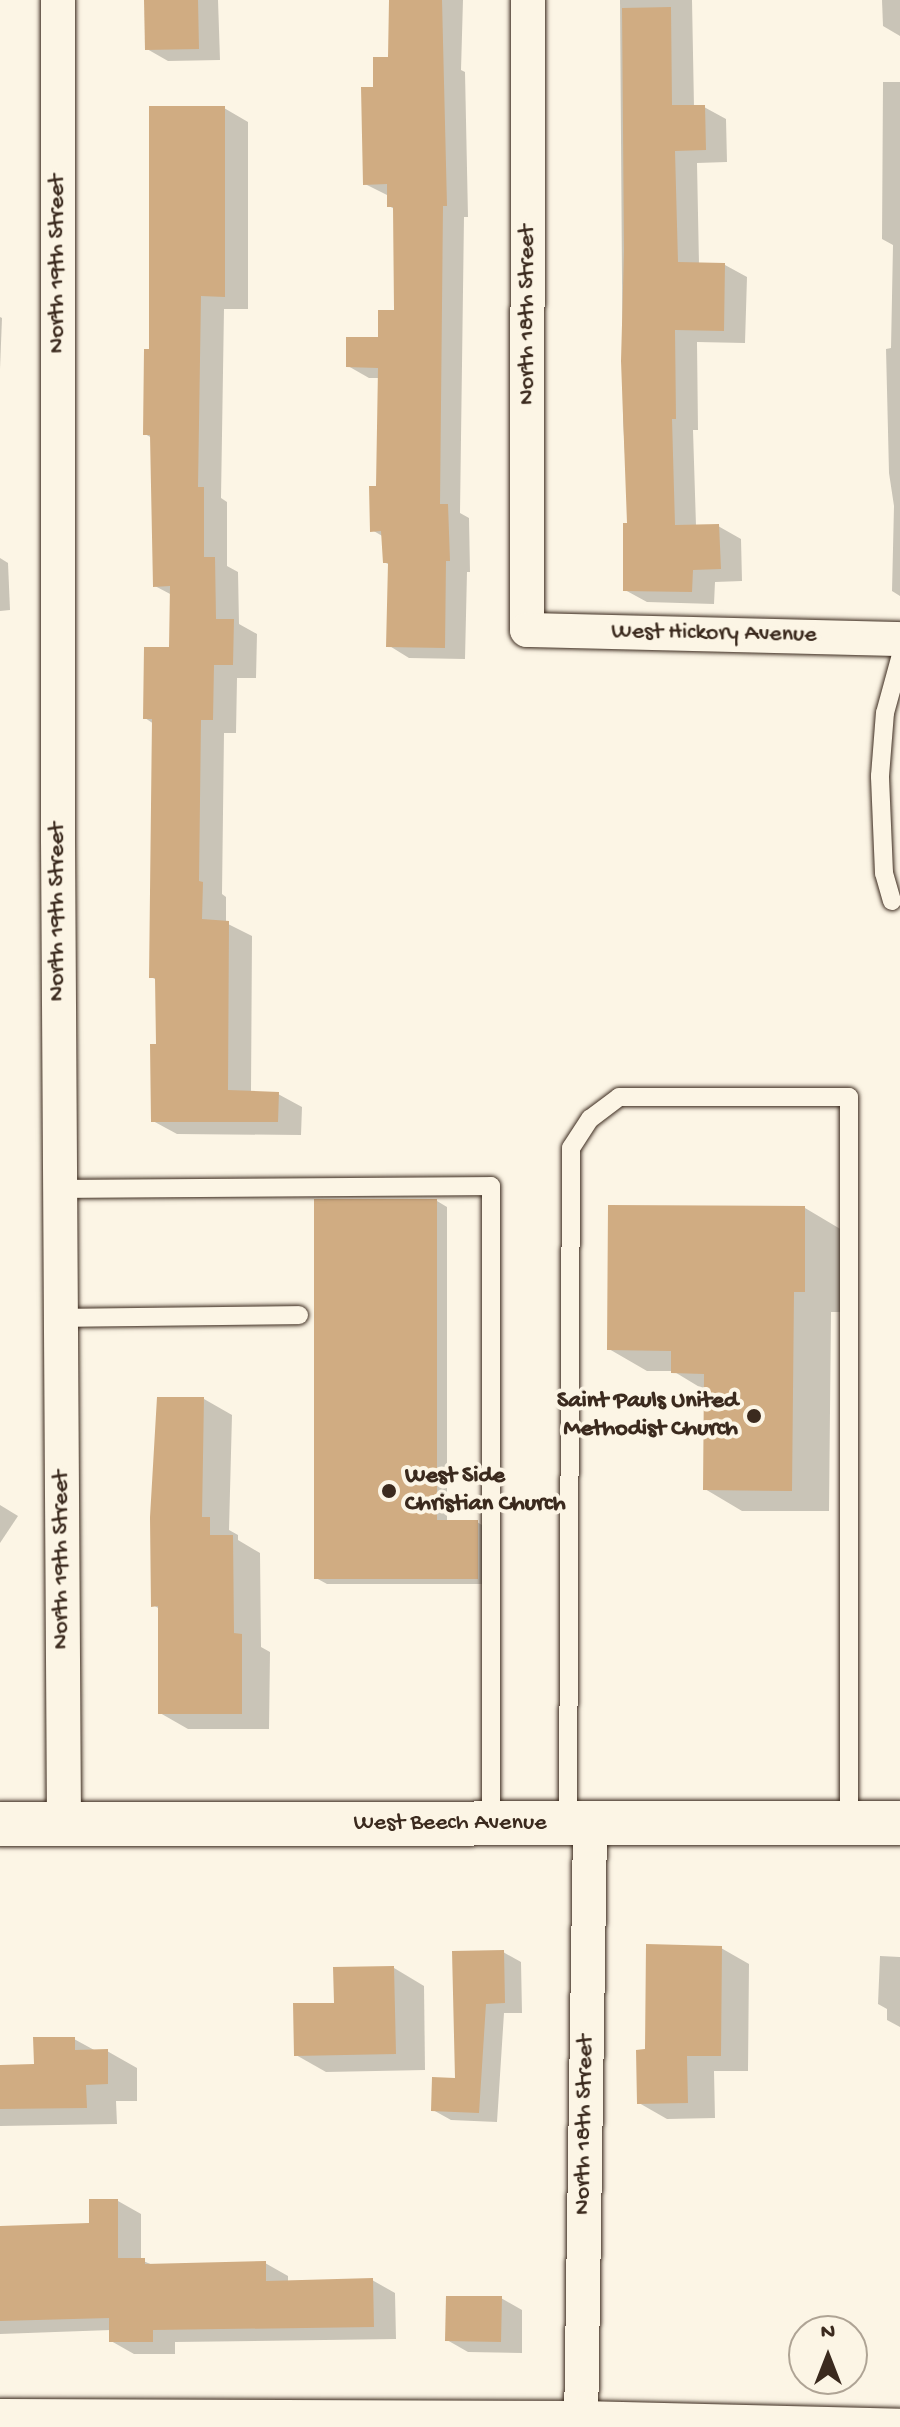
<!DOCTYPE html>
<html>
<head>
<meta charset="utf-8">
<style>
  body { margin:0 }
  #map { position:relative; width:900px; height:2427px; overflow:hidden; background:#fcf5e5; font-family:"Gochi Hand",sans-serif }
  div>[style] { position:absolute }
  .shadow>* { inset:0; background:#0003 }
  .building>* { inset:0; background:#d0ac82 }
  .roads { filter:drop-shadow(0 0 2px #3b2a1e) drop-shadow(0 0 2px #3b2a1e) }
  .lane>* { height:18px; margin:-9px; padding:0 9px; transform-origin:9px; border-radius:9px; background:#fcf5e5 }
  .street>* { height:34px; margin:-17px; padding:0 17px; transform-origin:17px; border-radius:17px; background:#fcf5e5 }
  .secondary>* { height:44px; margin:-22px; padding:0 22px; transform-origin:22px; border-radius:22px; background:#fcf5e5 }
  .dots>* { width:22px; height:22px; translate:-50% -50%; box-sizing:border-box; border:4px solid #fcf5e5; border-radius:50% }
  span { translate:-50% -50%; white-space:nowrap; text-align:center; line-height:1.15; -webkit-text-stroke:8px #fcf5e5; paint-order:stroke }
  .street-label { font-size:24px; color:#3b2a1e }
  .poi-label { font-size:24px; color:#3b2a1e; font-weight:700 }
  .right { translate:-100% -50%; text-align:right }
  .left { translate:0 -50%; text-align:left }
  .north { position:absolute; left:788px; top:2315px; width:80px; height:80px; box-sizing:border-box; background:#fcf5e5; border:2px solid #afa495; border-radius:50%; rotate:0deg; font-size:22px; font-weight:700; line-height:32px; text-align:center; color:#3b2a1e }
  .north::after { content:''; display:block; margin:auto; width:28px; height:36px; background:#3b2a1e; clip-path:polygon(50% 0,100% 100%,50% 72%,0 100%) }
</style>
</head>
<body>
<div id="map">
  <div class="shadow">
    <i style="clip-path:polygon(146px 0,218px 0,220px 60px,168px 61px,147px 49px)"></i>
    <i style="clip-path:polygon(391px 0,463px 0,461px 70px,465px 72px,468px 217px,464px 217px,460px 513px,469px 518px,470px 572px,467px 572px,465px 659px,409px 658px,388px 645px,390px 565px,384px 562px,384px 537px,372px 530px,378px 488px,380px 378px,369px 378px,348px 366px,380px 339px,396px 312px,396px 210px,389px 206px,389px 196px,365px 184px,375px 89px,390px 59px)"></i>
    <i style="clip-path:polygon(620px 0,692px 0,694px 107px,704px 107px,726px 119px,727px 162px,697px 163px,699px 264px,725px 265px,747px 277px,745px 343px,697px 342px,698px 430px,693px 430px,696px 526px,718px 526px,741px 539px,742px 581px,715px 582px,714px 604px,647px 602px,625px 590px,629px 525px,623px 419px)"></i>
    <i style="clip-path:polygon(882px 0,900px 0,900px 36px,883px 26px)"></i>
    <i style="clip-path:polygon(883px 82px,900px 82px,900px 596px,892px 591px,894px 506px,889px 473px,886px 349px,891px 348px,893px 245px,882px 239px)"></i>
    <i style="clip-path:polygon(224px 108px,248px 122px,248px 309px,224px 309px,221px 498px,227px 502px,227px 566px,238px 572px,239px 624px,257px 634px,256px 678px,237px 678px,236px 733px,224px 733px,222px 894px,226px 897px,226px 923px,252px 936px,251px 1093px,278px 1094px,302px 1107px,301px 1135px,177px 1134px,153px 1121px,158px 1046px,157px 980px,151px 977px,154px 724px,145px 718px,171px 649px,172px 595px,155px 586px,152px 438px,145px 434px,151px 351px)"></i>
    <i style="clip-path:polygon(0 317px,2px 318px,0 369px)"></i>
    <i style="clip-path:polygon(0 558px,8px 563px,10px 610px,0 611px)"></i>
    <i style="clip-path:polygon(437px 1201px,447px 1207px,447px 1522px,477px 1522px,487px 1528px,487px 1584px,327px 1584px,316px 1578px)"></i>
    <i style="clip-path:polygon(805px 1208px,842px 1230px,842px 1312px,831px 1312px,829px 1511px,742px 1511px,705px 1489px,706px 1391px,673px 1371px,647px 1371px,609px 1349px)"></i>
    <i style="clip-path:polygon(204px 1399px,232px 1415px,229px 1530px,238px 1535px,238px 1540px,260px 1553px,261px 1647px,270px 1652px,269px 1729px,188px 1729px,160px 1713px,160px 1609px,153px 1605px)"></i>
    <i style="clip-path:polygon(0 1505px,18px 1516px,0 1543px)"></i>
    <i style="clip-path:polygon(721px 1948px,749px 1964px,748px 2071px,714px 2071px,715px 2118px,667px 2119px,639px 2103px,647px 2051px)"></i>
    <i style="clip-path:polygon(503px 1952px,521px 1962px,522px 2013px,504px 2013px,497px 2122px,451px 2120px,433px 2110px,457px 2080px)"></i>
    <i style="clip-path:polygon(880px 1956px,900px 1957px,900px 2027px,887px 2020px,887px 2009px,878px 2004px)"></i>
    <i style="clip-path:polygon(394px 1968px,424px 1986px,425px 2070px,326px 2072px,296px 2055px,336px 2005px)"></i>
    <i style="clip-path:polygon(74px 2039px,96px 2051px,107px 2051px,137px 2068px,137px 2101px,116px 2101px,117px 2124px,0 2126px,0 2067px,36px 2066px)"></i>
    <i style="clip-path:polygon(118px 2201px,141px 2214px,141px 2260px,155px 2266px,265px 2263px,288px 2276px,288px 2282px,372px 2280px,395px 2293px,396px 2339px,175px 2342px,175px 2354px,134px 2354px,111px 2341px,111px 2330px,0 2334px,0 2228px,91px 2225px)"></i>
    <i style="clip-path:polygon(501px 2298px,522px 2310px,522px 2353px,468px 2352px,447px 2340px)"></i>
  </div>
  <div class="building">
    <i style="clip-path:polygon(144px 0,198px 0,199px 49px,145px 50px)"></i>
    <i style="clip-path:polygon(389px 0,442px 0,447px 206px,443px 206px,440px 504px,448px 504px,450px 561px,446px 561px,445px 648px,386px 647px,388px 563px,383px 563px,381px 531px,370px 532px,369px 486px,376px 486px,378px 368px,346px 367px,346px 337px,378px 337px,378px 310px,394px 310px,393px 207px,387px 207px,387px 184px,363px 185px,361px 87px,373px 87px,373px 57px,388px 57px)"></i>
    <i style="clip-path:polygon(671px 7px,672px 105px,705px 105px,706px 150px,675px 151px,678px 262px,725px 263px,724px 331px,675px 330px,676px 419px,672px 419px,675px 525px,719px 524px,721px 569px,693px 570px,692px 592px,623px 591px,623px 523px,627px 523px,621px 361px,624px 251px,622px 8px)"></i>
    <i style="clip-path:polygon(149px 106px,225px 106px,225px 297px,201px 296px,198px 487px,204px 487px,204px 557px,215px 557px,216px 619px,234px 619px,233px 665px,214px 665px,213px 720px,201px 720px,199px 881px,203px 882px,202px 919px,229px 921px,228px 1090px,279px 1092px,278px 1122px,151px 1122px,150px 1044px,156px 1044px,155px 978px,149px 978px,152px 719px,143px 719px,144px 647px,169px 647px,170px 586px,153px 587px,150px 435px,143px 435px,144px 349px,149px 349px)"></i>
    <i style="clip-path:polygon(314px 1199px,437px 1199px,437px 1520px,478px 1520px,478px 1579px,314px 1579px)"></i>
    <i style="clip-path:polygon(608px 1205px,805px 1206px,805px 1292px,794px 1292px,792px 1491px,703px 1490px,704px 1374px,671px 1373px,671px 1351px,607px 1350px)"></i>
    <i style="clip-path:polygon(157px 1397px,204px 1397px,202px 1517px,210px 1517px,210px 1535px,233px 1535px,234px 1633px,242px 1634px,242px 1714px,158px 1714px,158px 1606px,151px 1607px,150px 1517px)"></i>
    <i style="clip-path:polygon(646px 1944px,722px 1946px,721px 2056px,687px 2056px,688px 2103px,637px 2104px,636px 2050px,645px 2049px)"></i>
    <i style="clip-path:polygon(504px 1950px,505px 2003px,486px 2004px,479px 2113px,431px 2111px,432px 2077px,455px 2078px,452px 1951px)"></i>
    <i style="clip-path:polygon(394px 1966px,396px 2054px,294px 2056px,293px 2003px,334px 2003px,333px 1967px)"></i>
    <i style="clip-path:polygon(33px 2037px,75px 2037px,75px 2050px,108px 2049px,108px 2084px,86px 2085px,87px 2108px,0 2109px,0 2065px,34px 2064px)"></i>
    <i style="clip-path:polygon(89px 2199px,118px 2199px,118px 2258px,145px 2258px,145px 2264px,266px 2261px,266px 2281px,373px 2278px,374px 2327px,153px 2330px,153px 2342px,109px 2342px,109px 2318px,0 2321px,0 2226px,89px 2223px)"></i>
    <i style="clip-path:polygon(446px 2296px,502px 2296px,501px 2342px,445px 2341px)"></i>
  </div>
  <div class="roads">
    <div class="lane">
      <i style="left:892px;top:901px;width:29px;rotate:-106deg"></i>
      <i style="left:884px;top:873px;width:97px;rotate:-92.4deg"></i>
      <i style="left:880px;top:776px;width:63px;rotate:-85.5deg"></i>
      <i style="left:885px;top:713px;width:57px;rotate:-74.7deg"></i>
      <i style="left:60px;top:1189px;width:431px;rotate:-0.4deg"></i>
      <i style="left:491px;top:1186px;width:638px;rotate:90deg"></i>
      <i style="left:61px;top:1318px;width:238px;rotate:-0.7deg"></i>
      <i style="left:568px;top:1824px;width:676px;rotate:-89.75deg"></i>
      <i style="left:571px;top:1148px;width:35px;rotate:-57deg"></i>
      <i style="left:590px;top:1119px;width:36px;rotate:-37deg"></i>
      <i style="left:619px;top:1097px;width:230px"></i>
      <i style="left:849px;top:1097px;width:727px;rotate:90deg"></i>
    </div>
    <div class="street">
      <i style="left:58px;top:0;width:840px;rotate:90deg"></i>
      <i style="left:58px;top:840px;width:984px;rotate:89.65deg"></i>
      <i style="left:528px;top:0;width:630px;rotate:90.09deg"></i>
      <i style="left:527px;top:630px;width:373px;rotate:1.4deg"></i>
      <i style="left:0;top:2416px;width:581px;rotate:0.2deg"></i>
      <i style="left:581px;top:2418px;width:319px;rotate:1.4deg"></i>
      <i style="left:581px;top:2427px;width:603px;rotate:-89.14deg"></i>
    </div>
    <div class="secondary">
      <i style="left:0;top:1824px;width:900px;rotate:-0.06deg"></i>
    </div>
  </div>
  <div class="dots">
    <i style="left:754px;top:1416px;background:#3b2a1e"></i>
    <i style="left:389px;top:1491px;background:#3b2a1e"></i>
  </div>
  <div class="street-label">
    <span style="left:58px;top:264px;rotate:-90deg">North 19th Street</span>
    <span style="left:528px;top:315px;rotate:-90deg">North 18th Street</span>
    <span style="left:714px;top:634px;rotate:1deg">West Hickory Avenue</span>
    <span style="left:58px;top:912px;rotate:-90deg">North 19th Street</span>
    <span style="left:62px;top:1560px;rotate:-90deg">North 19th Street</span>
    <span style="left:450px;top:1824px">West Beech Avenue</span>
    <span style="left:585px;top:2125px;rotate:-89deg">North 18th Street</span>
  </div>
  <div class="poi-label">
    <span class="right" style="left:738px;top:1416px">Saint Pauls United<br>Methodist Church</span>
    <span class="left" style="left:405px;top:1491px">West Side<br>Christian Church</span>
  </div>
  <div class="north">N</div>
</div>
</body>
</html>
